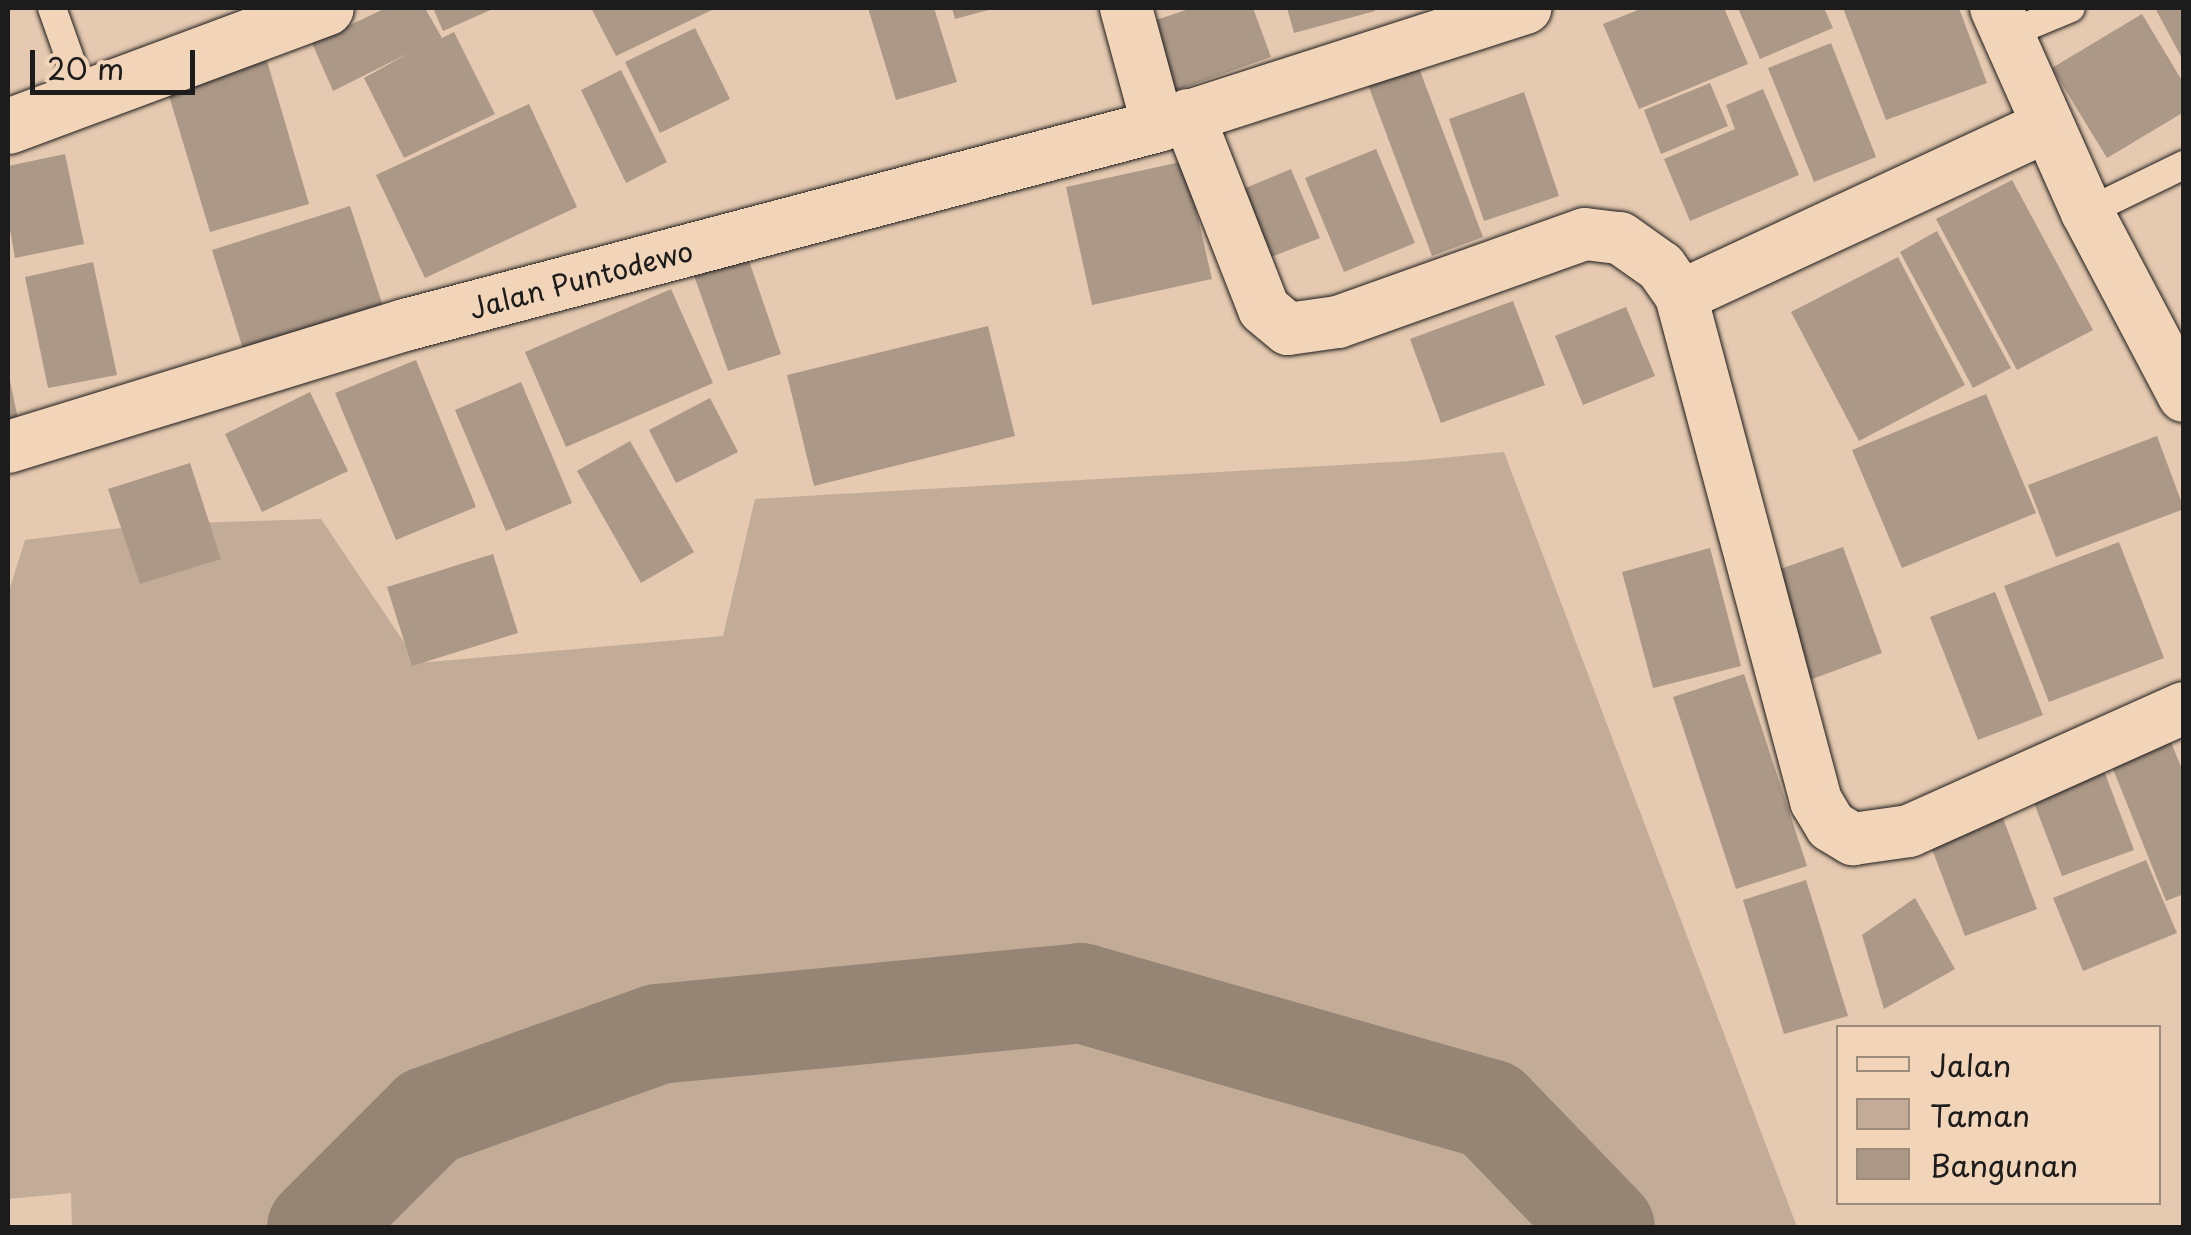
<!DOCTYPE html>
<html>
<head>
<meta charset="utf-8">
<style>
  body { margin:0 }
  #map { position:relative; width:2191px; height:1235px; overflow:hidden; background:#e5c9b0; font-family:"Playpen Sans",sans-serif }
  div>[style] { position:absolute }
  .green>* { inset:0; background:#c3ac97 }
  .river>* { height:100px; margin:-50px; padding:0 50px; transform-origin:50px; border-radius:50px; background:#968475 }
  .building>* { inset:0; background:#ac9887 }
  .roads { filter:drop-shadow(0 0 2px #1c1c1c) drop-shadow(0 0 2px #1c1c1c) }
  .service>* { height:28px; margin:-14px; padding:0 14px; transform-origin:14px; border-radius:14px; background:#f2d4b9 }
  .minor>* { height:52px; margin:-26px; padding:0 26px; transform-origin:26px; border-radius:26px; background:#f2d4b9 }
  .secondary>* { height:55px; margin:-27.5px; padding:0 27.5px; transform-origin:27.5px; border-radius:27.5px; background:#f2d4b9 }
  span { translate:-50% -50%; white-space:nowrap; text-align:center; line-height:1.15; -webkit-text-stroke:8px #f2d4b9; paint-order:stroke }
  .street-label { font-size:28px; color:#1c1c1c }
  .frame { position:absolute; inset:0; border:10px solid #1c1c1c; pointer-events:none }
  .legend { position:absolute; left:1836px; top:1025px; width:325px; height:180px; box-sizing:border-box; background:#f2d4b9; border:2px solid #9c8a7a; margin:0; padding:12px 18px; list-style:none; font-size:30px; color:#1c1c1c }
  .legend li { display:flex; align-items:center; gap:20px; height:50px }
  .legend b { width:50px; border:2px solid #9c8a7a }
  .scale { position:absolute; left:30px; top:50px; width:165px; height:45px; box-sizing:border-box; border:5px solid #1c1c1c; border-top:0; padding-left:12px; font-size:30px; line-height:35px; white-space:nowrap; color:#1c1c1c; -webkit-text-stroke:8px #f2d4b9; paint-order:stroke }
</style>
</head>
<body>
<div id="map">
  <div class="green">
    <i style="clip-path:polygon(1504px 452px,1797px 1227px,72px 1228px,71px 1193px,8px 1199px,8px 594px,25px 540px,153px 524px,321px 519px,418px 663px,723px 636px,755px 499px,1410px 461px)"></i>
  </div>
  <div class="river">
    <i style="left:317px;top:1228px;width:158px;rotate:-45deg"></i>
    <i style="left:429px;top:1116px;width:243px;rotate:-19.7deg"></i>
    <i style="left:658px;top:1034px;width:425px;rotate:-5.5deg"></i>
    <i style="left:1081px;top:993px;width:426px;rotate:15.9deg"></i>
    <i style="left:1491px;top:1110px;width:164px;rotate:46deg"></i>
  </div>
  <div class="building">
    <i style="clip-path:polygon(386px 8px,425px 8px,442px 38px,454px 32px,495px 114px,404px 158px,364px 78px,409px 53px,333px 91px,312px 43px)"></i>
    <i style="clip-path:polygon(433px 8px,495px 8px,443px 31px)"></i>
    <i style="clip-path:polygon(591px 8px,716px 8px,616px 56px)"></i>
    <i style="clip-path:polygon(868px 8px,934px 8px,957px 82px,896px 100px)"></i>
    <i style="clip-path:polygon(952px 8px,992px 8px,992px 9px,955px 19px)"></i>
    <i style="clip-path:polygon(1192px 8px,1253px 8px,1271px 57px,1174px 91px,1150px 22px)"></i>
    <i style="clip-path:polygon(1287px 8px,1374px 8px,1375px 11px,1294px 33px)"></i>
    <i style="clip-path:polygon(1643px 8px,1724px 8px,1748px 64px,1639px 109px,1603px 24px)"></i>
    <i style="clip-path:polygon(1738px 8px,1824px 8px,1833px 28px,1760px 59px)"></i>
    <i style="clip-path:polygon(1843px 8px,1959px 8px,1987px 83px,1886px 120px)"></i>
    <i style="clip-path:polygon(2155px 8px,2184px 8px,2184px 62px)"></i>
    <i style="clip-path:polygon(2142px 14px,2184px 84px,2184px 112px,2107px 158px,2052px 68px)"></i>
    <i style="clip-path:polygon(695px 28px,730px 99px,660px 133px,625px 62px)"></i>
    <i style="clip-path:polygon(1831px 43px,1876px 157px,1814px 182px,1768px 68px)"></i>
    <i style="clip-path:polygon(1411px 47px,1483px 237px,1432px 256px,1361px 66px)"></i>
    <i style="clip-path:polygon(267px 61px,309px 204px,210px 232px,167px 89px)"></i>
    <i style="clip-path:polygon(621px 70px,667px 162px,626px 183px,581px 90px)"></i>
    <i style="clip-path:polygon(1710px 83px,1728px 126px,1661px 154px,1644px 110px)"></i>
    <i style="clip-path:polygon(1763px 89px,1799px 175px,1690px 221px,1664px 159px,1735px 129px,1726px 105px)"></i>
    <i style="clip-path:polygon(1524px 92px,1559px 196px,1484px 221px,1449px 119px)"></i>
    <i style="clip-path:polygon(529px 104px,577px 207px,425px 278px,376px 175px)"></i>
    <i style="clip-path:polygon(1376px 149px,1415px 243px,1344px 272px,1305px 178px)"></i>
    <i style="clip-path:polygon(65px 154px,84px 244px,15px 258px,8px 218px,8px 166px)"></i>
    <i style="clip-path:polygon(1185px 161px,1212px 279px,1092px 305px,1066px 187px)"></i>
    <i style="clip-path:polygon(1291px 169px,1320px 238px,1271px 257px,1243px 189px)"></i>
    <i style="clip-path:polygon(2012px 180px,2093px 330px,2017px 370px,1936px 219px)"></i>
    <i style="clip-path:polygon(350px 206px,383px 306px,243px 349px,212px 250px)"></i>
    <i style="clip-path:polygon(1937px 231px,2011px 368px,1973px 388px,1900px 252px)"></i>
    <i style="clip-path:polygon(746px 252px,781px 354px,728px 371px,692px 270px)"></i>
    <i style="clip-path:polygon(1898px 257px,1965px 385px,1859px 441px,1791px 312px)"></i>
    <i style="clip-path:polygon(93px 262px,117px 375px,48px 388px,25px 277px)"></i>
    <i style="clip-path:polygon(671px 289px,713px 383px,566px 447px,525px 352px)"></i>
    <i style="clip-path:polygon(1513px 301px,1545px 385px,1441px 423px,1410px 339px)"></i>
    <i style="clip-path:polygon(1626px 307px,1655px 376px,1583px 405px,1555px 336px)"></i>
    <i style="clip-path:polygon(988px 326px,1015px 436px,814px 486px,787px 375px)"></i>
    <i style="clip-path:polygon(416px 360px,476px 507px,396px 540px,335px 393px)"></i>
    <i style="clip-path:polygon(8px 371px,19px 424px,8px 426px)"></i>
    <i style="clip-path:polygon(521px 382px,572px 503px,506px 531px,455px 410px)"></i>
    <i style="clip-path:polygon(310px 392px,348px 471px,262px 512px,225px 434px)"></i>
    <i style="clip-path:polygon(1986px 394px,2036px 513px,1902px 568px,1852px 450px)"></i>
    <i style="clip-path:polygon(710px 398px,738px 452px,676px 483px,649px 430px)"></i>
    <i style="clip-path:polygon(2157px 436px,2184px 509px,2056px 557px,2028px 485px)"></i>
    <i style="clip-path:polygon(630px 441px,694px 552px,641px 583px,577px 471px)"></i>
    <i style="clip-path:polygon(190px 463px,221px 559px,140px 584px,108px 489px)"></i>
    <i style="clip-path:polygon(2119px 542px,2164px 658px,2049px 702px,2004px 586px)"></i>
    <i style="clip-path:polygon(1843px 547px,1882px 653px,1807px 681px,1769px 573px)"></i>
    <i style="clip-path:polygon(1710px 548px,1741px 666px,1653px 688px,1622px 572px)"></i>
    <i style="clip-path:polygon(493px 554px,518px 633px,412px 666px,387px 587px)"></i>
    <i style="clip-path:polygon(1995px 592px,2043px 715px,1978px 740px,1930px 617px)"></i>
    <i style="clip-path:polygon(1744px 674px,1807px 866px,1736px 889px,1673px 697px)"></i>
    <i style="clip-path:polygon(2166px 730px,2184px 774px,2184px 894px,2166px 901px,2107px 754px)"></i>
    <i style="clip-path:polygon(2098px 755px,2134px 850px,2062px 876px,2026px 782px)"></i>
    <i style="clip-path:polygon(2003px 818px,2037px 909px,1965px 936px,1930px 844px)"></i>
    <i style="clip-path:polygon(2146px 860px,2177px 933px,2083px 971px,2053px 898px)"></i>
    <i style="clip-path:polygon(1806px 880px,1848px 1016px,1784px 1034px,1743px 900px)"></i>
    <i style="clip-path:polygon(1915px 898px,1955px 969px,1884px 1009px,1862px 935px)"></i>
  </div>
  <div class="roads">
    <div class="service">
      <i style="left:52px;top:8px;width:99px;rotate:70.5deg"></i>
      <i style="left:2006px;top:35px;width:70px;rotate:-22.6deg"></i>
      <i style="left:2087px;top:212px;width:108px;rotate:-25.9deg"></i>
    </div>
    <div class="minor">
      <i style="left:1126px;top:8px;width:122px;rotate:74.8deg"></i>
      <i style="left:1158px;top:126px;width:386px;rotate:-17.8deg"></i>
      <i style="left:1996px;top:8px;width:223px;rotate:66deg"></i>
      <i style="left:2087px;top:212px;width:208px;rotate:62.2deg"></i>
      <i style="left:1188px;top:115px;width:208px;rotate:68.6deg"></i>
      <i style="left:1264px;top:309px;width:31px;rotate:40deg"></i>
      <i style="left:1288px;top:329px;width:50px;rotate:-8deg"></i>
      <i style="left:1338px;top:322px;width:262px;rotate:-19.6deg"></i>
      <i style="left:1585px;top:234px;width:35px;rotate:7deg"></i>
      <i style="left:1620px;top:238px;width:50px;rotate:35.3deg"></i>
      <i style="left:1661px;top:267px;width:35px;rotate:55deg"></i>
      <i style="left:1681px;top:296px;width:523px;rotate:75.03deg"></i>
      <i style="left:1816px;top:801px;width:29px;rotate:59deg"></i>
      <i style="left:1831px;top:826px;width:26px;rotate:31deg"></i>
      <i style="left:1853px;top:839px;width:57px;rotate:-8.1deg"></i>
      <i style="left:1909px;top:831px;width:301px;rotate:-24.1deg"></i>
      <i style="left:1681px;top:296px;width:404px;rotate:-24.9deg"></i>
      <i style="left:8px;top:447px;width:415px;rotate:-17.1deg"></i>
      <i style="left:405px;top:325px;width:779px;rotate:-14.8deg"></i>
    </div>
    <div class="secondary">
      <i style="left:8px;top:126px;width:339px;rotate:-20.4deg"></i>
    </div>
  </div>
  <div class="street-label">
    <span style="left:581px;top:279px;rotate:-15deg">Jalan Puntodewo</span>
  </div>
  <div class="frame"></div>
  <ul class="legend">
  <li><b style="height:12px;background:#f2d4b9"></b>Jalan</li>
  <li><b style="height:28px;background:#c3ac97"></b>Taman</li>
  <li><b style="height:28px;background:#ac9887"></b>Bangunan</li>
  </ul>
  <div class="scale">20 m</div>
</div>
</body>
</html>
